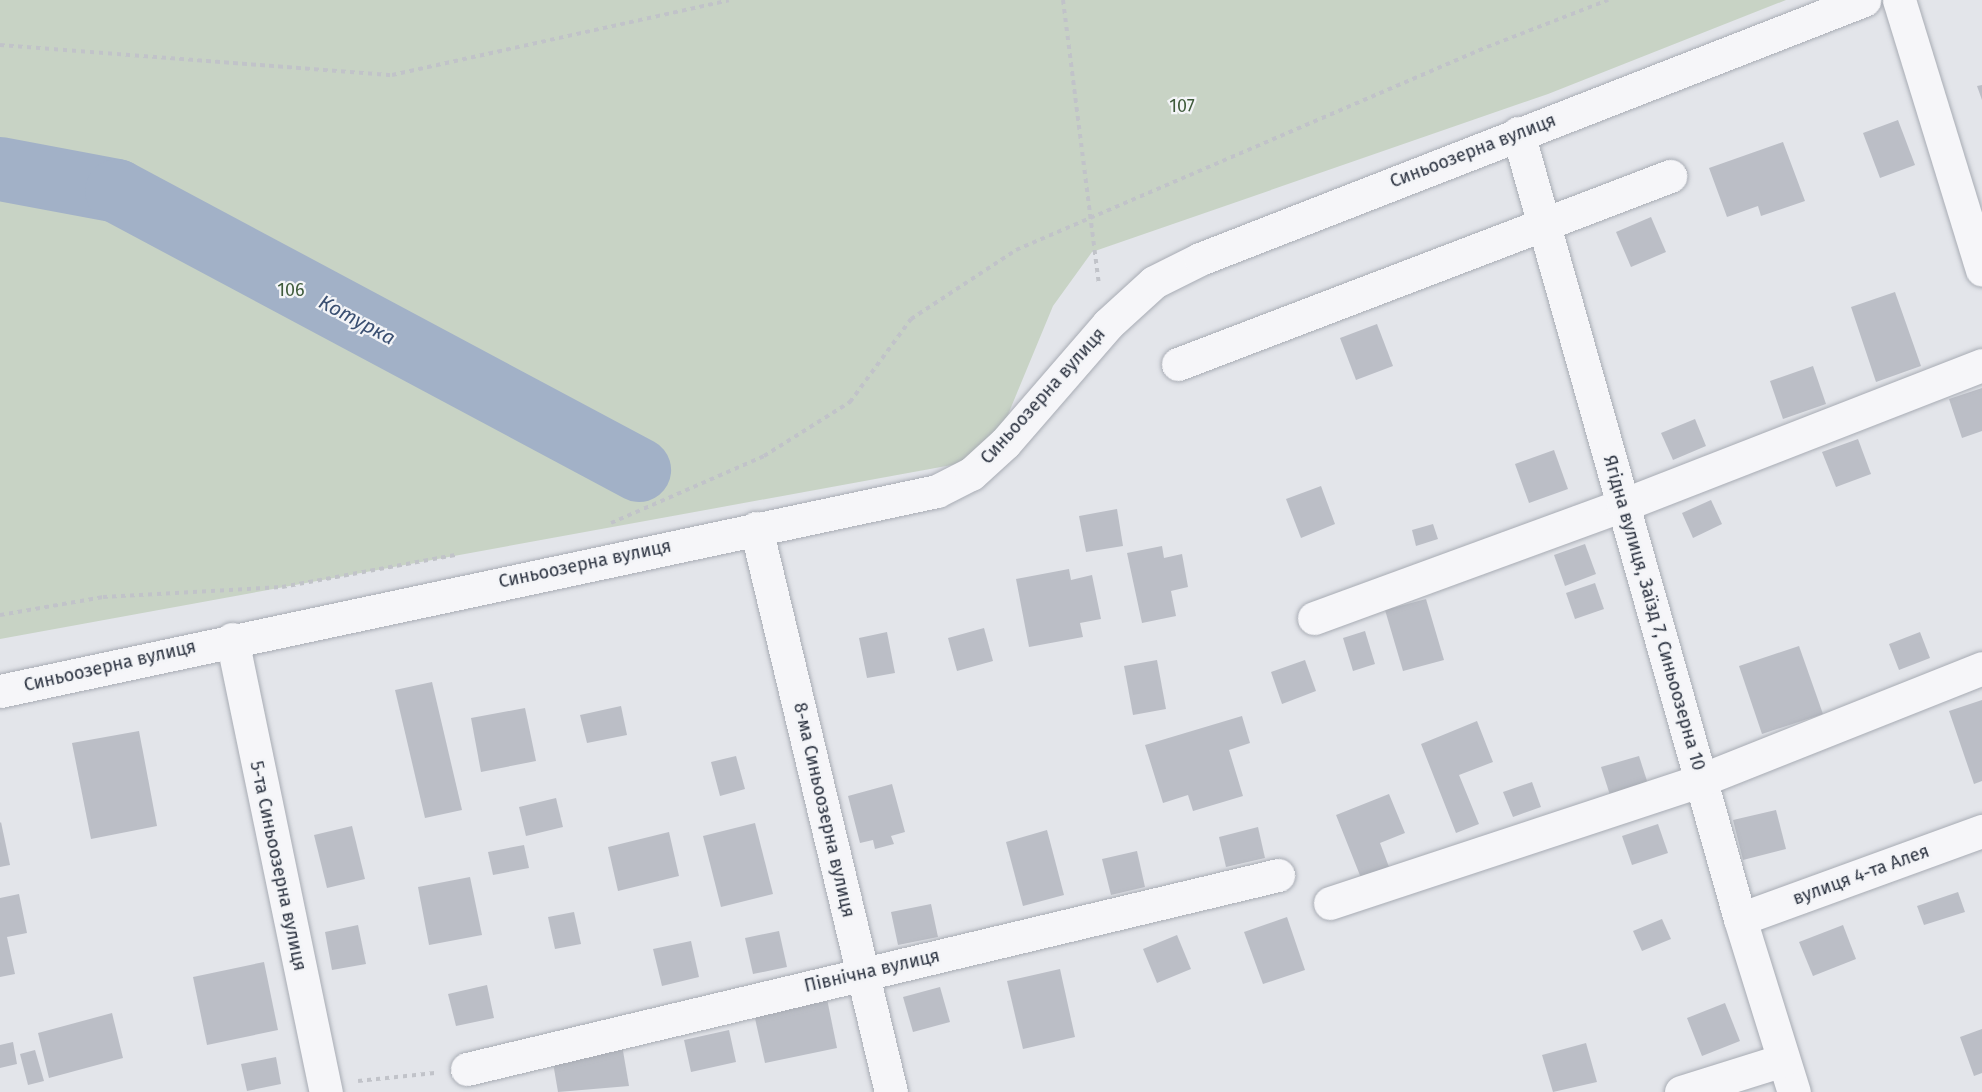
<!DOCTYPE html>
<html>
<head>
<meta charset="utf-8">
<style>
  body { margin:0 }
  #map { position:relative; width:1982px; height:1092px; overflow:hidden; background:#e3e5ea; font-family:"Fira Sans",sans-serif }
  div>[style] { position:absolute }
  .green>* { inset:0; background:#c8d3c5 }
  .river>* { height:64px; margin:-32px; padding:0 32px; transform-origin:32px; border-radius:32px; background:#a2b1c7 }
  .building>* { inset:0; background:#bbbec6 }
  .path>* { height:4px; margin-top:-2px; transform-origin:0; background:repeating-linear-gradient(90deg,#c1c3c9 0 4.5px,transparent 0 9px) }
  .roads { filter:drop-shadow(0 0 2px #a8acb4) drop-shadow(0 0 2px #a8acb4) }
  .street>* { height:33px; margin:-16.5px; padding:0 16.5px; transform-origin:16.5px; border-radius:16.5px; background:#f6f6f9 }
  span { translate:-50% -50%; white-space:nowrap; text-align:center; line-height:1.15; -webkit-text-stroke:4.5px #f3f4f7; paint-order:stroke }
  .park-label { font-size:18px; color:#3f5b3b }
  .street-label { font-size:18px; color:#2c3341 }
  .water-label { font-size:20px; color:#3a4f71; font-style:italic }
</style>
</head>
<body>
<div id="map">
  <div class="green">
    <i style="clip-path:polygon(0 0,1786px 0,1548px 94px,1092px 252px,1053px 306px,990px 458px,0 639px)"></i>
  </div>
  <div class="river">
    <i style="left:0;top:169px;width:119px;rotate:10.6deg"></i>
    <i style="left:117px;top:191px;width:592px;rotate:28.12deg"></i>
  </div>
  <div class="building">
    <i style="clip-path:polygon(1982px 85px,1982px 100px,1977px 86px)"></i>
    <i style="clip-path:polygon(1898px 120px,1915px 165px,1880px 178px,1863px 133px)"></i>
    <i style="clip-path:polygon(1783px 142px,1805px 201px,1761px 216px,1758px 206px,1727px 217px,1709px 168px)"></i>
    <i style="clip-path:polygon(1651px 217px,1666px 252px,1631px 267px,1616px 232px)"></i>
    <i style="clip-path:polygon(1895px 292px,1921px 366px,1876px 382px,1851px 307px)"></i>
    <i style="clip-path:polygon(1377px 324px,1393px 366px,1356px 380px,1340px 338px)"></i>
    <i style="clip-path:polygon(1813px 366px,1826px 404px,1783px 419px,1770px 381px)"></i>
    <i style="clip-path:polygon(1982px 388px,1982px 431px,1962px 438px,1949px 399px)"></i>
    <i style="clip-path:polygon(1695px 419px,1706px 446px,1673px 460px,1661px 433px)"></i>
    <i style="clip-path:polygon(1858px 439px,1871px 474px,1836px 487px,1822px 452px)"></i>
    <i style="clip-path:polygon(1554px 450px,1568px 489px,1529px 503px,1515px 464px)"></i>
    <i style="clip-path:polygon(1321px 486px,1335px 524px,1301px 538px,1286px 499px)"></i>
    <i style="clip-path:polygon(1711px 500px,1722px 524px,1693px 538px,1682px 513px)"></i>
    <i style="clip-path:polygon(1117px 509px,1123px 546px,1086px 552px,1079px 516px)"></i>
    <i style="clip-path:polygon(1433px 524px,1438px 539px,1416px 546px,1412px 530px)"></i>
    <i style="clip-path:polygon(1585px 544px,1596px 574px,1565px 586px,1554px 555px)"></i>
    <i style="clip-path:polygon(1162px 546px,1164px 558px,1182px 554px,1188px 587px,1171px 591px,1176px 616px,1142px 623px,1127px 553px)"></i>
    <i style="clip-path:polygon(1069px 569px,1071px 580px,1092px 575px,1101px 619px,1080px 623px,1083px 637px,1029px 647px,1016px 579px)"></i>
    <i style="clip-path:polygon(1595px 583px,1604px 609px,1575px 619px,1566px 593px)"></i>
    <i style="clip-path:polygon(1426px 599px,1444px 660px,1403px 671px,1385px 610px)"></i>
    <i style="clip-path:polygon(984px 628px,993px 661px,957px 671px,948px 638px)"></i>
    <i style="clip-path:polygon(1365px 631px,1375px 664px,1353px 671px,1343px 638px)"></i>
    <i style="clip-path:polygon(887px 632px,895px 673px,867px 678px,859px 638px)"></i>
    <i style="clip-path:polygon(1920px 632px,1930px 658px,1899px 670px,1889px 644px)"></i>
    <i style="clip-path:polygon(1799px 646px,1823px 714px,1762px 734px,1739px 666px)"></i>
    <i style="clip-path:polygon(1157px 660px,1166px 709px,1133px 715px,1124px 666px)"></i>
    <i style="clip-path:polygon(1305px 660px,1316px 691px,1282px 704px,1271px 672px)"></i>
    <i style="clip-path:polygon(432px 682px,462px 810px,425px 818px,395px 690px)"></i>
    <i style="clip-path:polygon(1982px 700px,1982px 781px,1974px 784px,1949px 711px)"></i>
    <i style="clip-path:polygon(621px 706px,627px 735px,587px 743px,580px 715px)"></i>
    <i style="clip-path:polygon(525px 708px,536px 761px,481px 772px,471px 718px)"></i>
    <i style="clip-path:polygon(1242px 716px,1250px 743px,1229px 750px,1243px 796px,1193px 811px,1188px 795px,1163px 803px,1145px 745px)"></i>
    <i style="clip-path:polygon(1477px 721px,1493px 762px,1459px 775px,1479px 824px,1456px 833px,1421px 744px)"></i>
    <i style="clip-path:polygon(139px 731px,157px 826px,91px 839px,72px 743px)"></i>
    <i style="clip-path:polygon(736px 756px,745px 789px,720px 796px,711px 762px)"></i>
    <i style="clip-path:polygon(1639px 756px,1648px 784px,1610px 795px,1601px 767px)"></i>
    <i style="clip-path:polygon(1532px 782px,1541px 807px,1513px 817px,1503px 792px)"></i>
    <i style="clip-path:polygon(892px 784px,905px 832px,891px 836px,894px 844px,875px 849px,873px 840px,860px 843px,848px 796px)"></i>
    <i style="clip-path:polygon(1389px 794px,1405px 833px,1380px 843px,1389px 867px,1361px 878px,1336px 815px)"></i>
    <i style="clip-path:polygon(556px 798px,563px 827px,526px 836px,519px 807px)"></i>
    <i style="clip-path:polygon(1776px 810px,1786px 849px,1743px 860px,1733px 820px)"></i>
    <i style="clip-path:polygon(1px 822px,10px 865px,0 867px,0 823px)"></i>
    <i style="clip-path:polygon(755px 823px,773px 894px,721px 907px,703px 836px)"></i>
    <i style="clip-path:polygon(1658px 824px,1668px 853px,1632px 865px,1622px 836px)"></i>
    <i style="clip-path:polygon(352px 826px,365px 879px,327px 888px,314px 835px)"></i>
    <i style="clip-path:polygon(1258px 827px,1265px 858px,1226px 867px,1219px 837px)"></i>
    <i style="clip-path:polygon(1047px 830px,1064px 895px,1023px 906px,1006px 842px)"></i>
    <i style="clip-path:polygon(669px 832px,679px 876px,618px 891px,608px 847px)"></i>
    <i style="clip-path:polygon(524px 845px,529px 868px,493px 875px,488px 852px)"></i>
    <i style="clip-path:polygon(1137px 851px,1145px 887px,1111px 895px,1102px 859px)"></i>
    <i style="clip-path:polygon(470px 877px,482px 935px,429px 945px,418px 887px)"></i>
    <i style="clip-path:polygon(1958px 892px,1965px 912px,1924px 925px,1917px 906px)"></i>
    <i style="clip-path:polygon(19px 894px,27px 933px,7px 937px,15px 974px,0 977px,0 898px)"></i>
    <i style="clip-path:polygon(931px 904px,938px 937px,898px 945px,891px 912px)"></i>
    <i style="clip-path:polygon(574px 912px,581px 944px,555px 949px,548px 917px)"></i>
    <i style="clip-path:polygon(1287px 917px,1305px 970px,1263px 984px,1244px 932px)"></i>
    <i style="clip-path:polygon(1662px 919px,1671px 939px,1642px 951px,1633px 931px)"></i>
    <i style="clip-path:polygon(358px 925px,366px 964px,332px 970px,325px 932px)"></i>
    <i style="clip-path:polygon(1843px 925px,1856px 959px,1813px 976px,1799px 942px)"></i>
    <i style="clip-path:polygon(779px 931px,787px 967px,753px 974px,745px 938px)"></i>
    <i style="clip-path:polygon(1177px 935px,1191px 969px,1157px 983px,1143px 949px)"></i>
    <i style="clip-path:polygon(691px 941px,699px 977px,662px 986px,653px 949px)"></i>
    <i style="clip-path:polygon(264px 962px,278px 1030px,207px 1045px,193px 977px)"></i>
    <i style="clip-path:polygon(1060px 969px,1075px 1037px,1023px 1049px,1007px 981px)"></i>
    <i style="clip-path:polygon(487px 985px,494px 1018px,456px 1026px,448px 994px)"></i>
    <i style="clip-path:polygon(940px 987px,950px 1022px,913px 1032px,903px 997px)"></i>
    <i style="clip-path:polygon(827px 999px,837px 1048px,765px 1063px,754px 1014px)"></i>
    <i style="clip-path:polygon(1725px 1003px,1740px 1041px,1702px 1056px,1687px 1018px)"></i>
    <i style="clip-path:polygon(112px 1013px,123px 1058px,49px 1078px,38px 1033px)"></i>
    <i style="clip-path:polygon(1982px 1029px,1982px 1073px,1974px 1076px,1960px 1037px)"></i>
    <i style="clip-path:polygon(729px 1030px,736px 1062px,691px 1072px,684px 1040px)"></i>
    <i style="clip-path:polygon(13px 1042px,17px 1064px,0 1068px,0 1045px)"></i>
    <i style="clip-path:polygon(1586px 1043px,1597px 1082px,1553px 1092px,1542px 1055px)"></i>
    <i style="clip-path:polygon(622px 1045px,629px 1086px,558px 1092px,552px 1057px)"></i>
    <i style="clip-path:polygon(35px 1050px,44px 1081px,28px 1085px,20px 1054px)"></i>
    <i style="clip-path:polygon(276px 1057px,281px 1084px,247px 1091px,241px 1064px)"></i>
  </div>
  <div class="path">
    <i style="left:1063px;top:0;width:287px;rotate:82.8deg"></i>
    <i style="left:0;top:45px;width:393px;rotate:4.4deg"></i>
    <i style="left:392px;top:75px;width:345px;rotate:-12.5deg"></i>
    <i style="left:611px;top:523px;width:167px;rotate:-23.6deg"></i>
    <i style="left:764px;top:456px;width:102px;rotate:-32.1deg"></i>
    <i style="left:850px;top:402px;width:103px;rotate:-53.7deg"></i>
    <i style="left:911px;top:319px;width:126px;rotate:-33.3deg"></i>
    <i style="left:1016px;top:250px;width:513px;rotate:-23.32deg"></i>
    <i style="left:1487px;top:47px;width:130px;rotate:-21.2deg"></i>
    <i style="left:0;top:615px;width:105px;rotate:-9.9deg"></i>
    <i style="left:103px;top:597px;width:179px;rotate:-3.2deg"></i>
    <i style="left:282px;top:587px;width:176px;rotate:-10.5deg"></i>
    <i style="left:358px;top:1081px;width:77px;rotate:-5.9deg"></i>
  </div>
  <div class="roads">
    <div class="street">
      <i style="left:1899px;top:0;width:282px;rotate:72.9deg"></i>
      <i style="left:1518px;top:133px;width:817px;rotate:74.23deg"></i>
      <i style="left:1740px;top:919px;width:181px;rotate:72.7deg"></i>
      <i style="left:1178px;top:364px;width:527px;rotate:-20.91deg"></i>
      <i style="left:756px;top:528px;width:580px;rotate:76.54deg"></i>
      <i style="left:1314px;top:618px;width:329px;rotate:-20.1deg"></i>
      <i style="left:1623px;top:505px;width:385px;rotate:-21.3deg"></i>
      <i style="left:232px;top:639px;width:463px;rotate:78.3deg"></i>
      <i style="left:0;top:691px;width:958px;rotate:-12.05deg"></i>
      <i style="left:937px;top:491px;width:38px;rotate:-27deg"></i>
      <i style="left:971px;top:474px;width:46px;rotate:-42.4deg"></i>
      <i style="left:1005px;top:443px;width:157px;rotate:-49.1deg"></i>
      <i style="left:1108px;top:324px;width:62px;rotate:-42.4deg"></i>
      <i style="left:1154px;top:282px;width:51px;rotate:-26.6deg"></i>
      <i style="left:1200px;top:259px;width:713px;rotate:-21.31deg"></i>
      <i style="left:1330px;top:903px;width:391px;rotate:-18.3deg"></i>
      <i style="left:1701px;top:780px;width:302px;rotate:-21.7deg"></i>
      <i style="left:1740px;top:919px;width:258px;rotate:-20deg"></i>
      <i style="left:467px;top:1069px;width:834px;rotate:-13.45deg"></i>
      <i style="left:1681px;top:1092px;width:107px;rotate:-17.4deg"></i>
    </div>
  </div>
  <div class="park-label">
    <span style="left:1182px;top:106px">107</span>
    <span style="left:291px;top:290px">106</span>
  </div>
  <div class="street-label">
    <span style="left:1473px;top:151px;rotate:-21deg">Синьоозерна вулиця</span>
    <span style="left:1043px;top:396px;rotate:-48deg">Синьоозерна вулиця</span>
    <span style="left:585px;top:564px;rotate:-12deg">Синьоозерна вулиця</span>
    <span style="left:1654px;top:613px;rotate:74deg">Ягідна вулиця, Заїзд 7, Синьоозерна 10</span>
    <span style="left:110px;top:666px;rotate:-13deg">Синьоозерна вулиця</span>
    <span style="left:824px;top:810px;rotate:77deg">8-ма Синьоозерна вулиця</span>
    <span style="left:278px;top:866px;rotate:78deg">5-та Синьоозерна вулиця</span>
    <span style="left:1861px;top:875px;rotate:-20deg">вулиця 4-та Алея</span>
    <span style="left:872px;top:971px;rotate:-13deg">Північна вулиця</span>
  </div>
  <div class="water-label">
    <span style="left:357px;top:320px;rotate:28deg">Котурка</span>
  </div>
</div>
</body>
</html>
